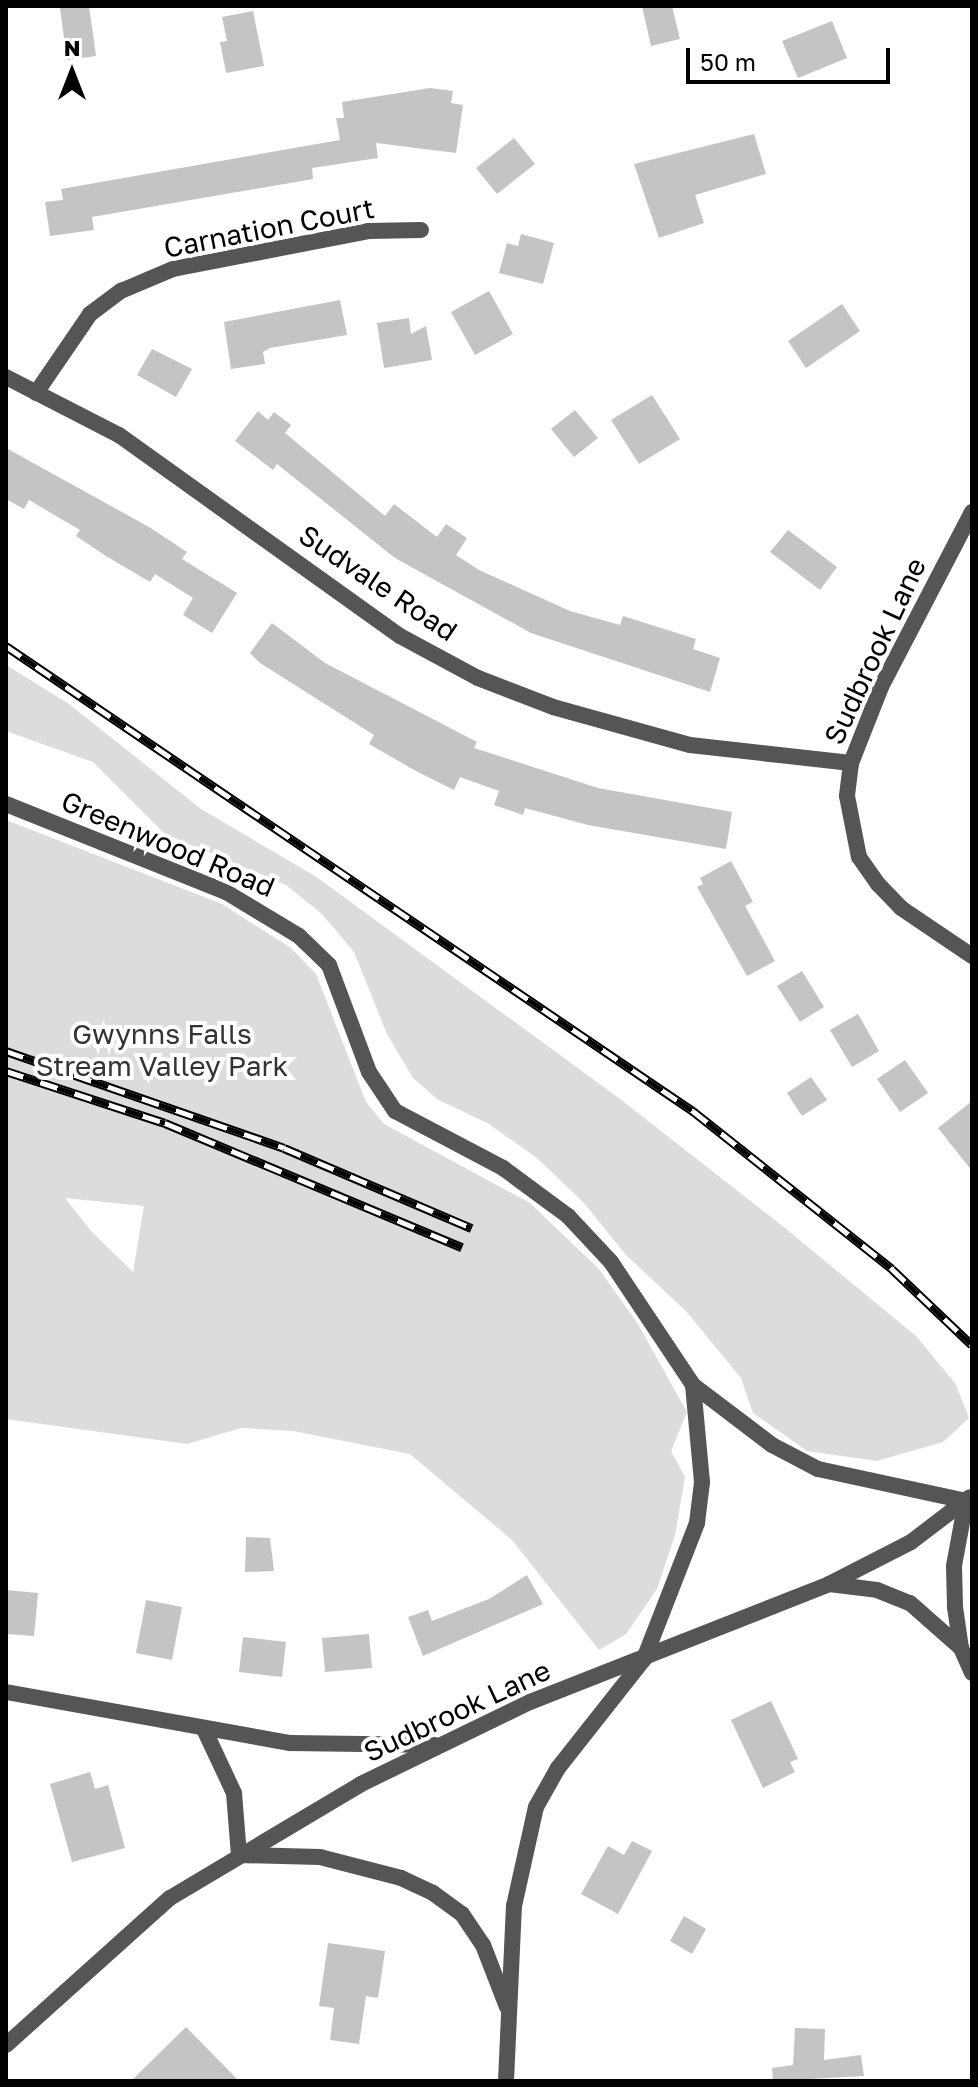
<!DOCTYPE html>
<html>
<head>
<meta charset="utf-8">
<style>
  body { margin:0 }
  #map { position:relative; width:978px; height:2087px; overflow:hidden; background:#fff; font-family:"Golos Text",sans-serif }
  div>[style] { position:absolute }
  .green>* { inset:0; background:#dcdcdc }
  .building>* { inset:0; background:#c4c4c4 }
  .minor>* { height:16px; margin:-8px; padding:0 8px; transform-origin:8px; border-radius:8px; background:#555 }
  .tertiary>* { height:16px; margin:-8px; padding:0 8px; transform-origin:8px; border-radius:8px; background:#555 }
  .rail>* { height:9px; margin-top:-4.5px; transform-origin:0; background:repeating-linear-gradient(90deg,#fff 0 18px,#000 0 36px); box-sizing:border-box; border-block:2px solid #000 }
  span { translate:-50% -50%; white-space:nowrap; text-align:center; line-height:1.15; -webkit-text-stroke:8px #fff; paint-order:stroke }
  .street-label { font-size:28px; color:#000 }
  .park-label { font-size:28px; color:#333 }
  .frame { position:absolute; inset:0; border:8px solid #000; pointer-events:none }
  .north { position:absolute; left:32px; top:32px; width:80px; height:80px; -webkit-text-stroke:6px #fff; paint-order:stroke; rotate:0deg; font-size:22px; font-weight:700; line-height:32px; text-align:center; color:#000 }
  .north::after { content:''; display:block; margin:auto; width:28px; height:36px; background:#000; clip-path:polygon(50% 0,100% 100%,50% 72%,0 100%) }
  .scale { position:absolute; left:686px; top:48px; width:204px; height:36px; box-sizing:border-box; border:4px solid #000; border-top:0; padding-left:10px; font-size:24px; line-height:28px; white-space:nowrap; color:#000; -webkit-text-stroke:6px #fff; paint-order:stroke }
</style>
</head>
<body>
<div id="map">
  <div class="green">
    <i style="clip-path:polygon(6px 665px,69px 704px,201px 809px,315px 876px,620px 1099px,785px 1228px,916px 1336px,955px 1383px,969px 1418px,943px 1442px,877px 1461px,807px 1451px,753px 1413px,741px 1378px,686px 1311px,626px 1255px,584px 1203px,537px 1158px,489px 1124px,437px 1099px,413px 1078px,387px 1034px,354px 952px,322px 914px,286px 885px,165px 834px,93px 762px,6px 731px)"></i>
    <i style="clip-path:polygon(evenodd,6px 820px,222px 904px,291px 948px,316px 974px,366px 1102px,384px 1124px,530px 1203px,599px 1269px,638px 1324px,687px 1412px,671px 1451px,685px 1477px,675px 1535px,657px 1589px,626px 1634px,599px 1650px,512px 1540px,410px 1454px,293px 1431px,241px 1428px,187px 1444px,6px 1419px,6px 820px,65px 1198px,144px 1206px,133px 1272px,92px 1232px,65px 1198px)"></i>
  </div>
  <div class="building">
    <i style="clip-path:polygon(89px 6px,96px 56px,67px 60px,60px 8px)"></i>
    <i style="clip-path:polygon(642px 6px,672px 6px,680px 39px,651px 46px)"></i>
    <i style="clip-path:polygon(253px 11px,264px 66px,226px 73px,220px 42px,227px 41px,222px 17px)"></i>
    <i style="clip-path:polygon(832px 21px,847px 58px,798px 78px,782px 41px)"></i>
    <i style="clip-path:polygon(430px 88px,453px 91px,451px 103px,463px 105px,456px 153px,376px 143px,378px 158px,312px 168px,313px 179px,92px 217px,94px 230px,50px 236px,45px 202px,63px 200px,61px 189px,340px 140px,336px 118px,344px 118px,342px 102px)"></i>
    <i style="clip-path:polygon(754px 134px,766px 174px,695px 195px,704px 223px,659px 238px,634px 164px)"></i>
    <i style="clip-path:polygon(514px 138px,535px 164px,497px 194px,476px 168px)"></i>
    <i style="clip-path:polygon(521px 234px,554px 243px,543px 284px,499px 273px,507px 243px,518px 246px)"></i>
    <i style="clip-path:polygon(489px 291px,513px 334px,475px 355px,451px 312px)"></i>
    <i style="clip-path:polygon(340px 300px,347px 335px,270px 348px,263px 352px,265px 364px,231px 369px,224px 322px)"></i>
    <i style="clip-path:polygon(842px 304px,860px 331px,806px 368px,788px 341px)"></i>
    <i style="clip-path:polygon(409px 318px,411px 334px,426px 326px,432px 360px,384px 368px,377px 323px)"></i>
    <i style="clip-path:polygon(152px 349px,192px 369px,176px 397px,137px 375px)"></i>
    <i style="clip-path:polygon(652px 395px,680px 439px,639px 464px,611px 420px)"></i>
    <i style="clip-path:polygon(575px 410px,598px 438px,574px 457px,551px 429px)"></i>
    <i style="clip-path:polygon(258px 411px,268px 420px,274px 412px,291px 425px,285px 433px,385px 516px,394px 504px,437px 537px,446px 524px,467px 538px,456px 555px,479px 570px,570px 611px,620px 625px,623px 616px,696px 639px,693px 649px,720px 658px,710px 692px,531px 633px,395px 558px,277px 464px,273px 470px,235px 441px)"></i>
    <i style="clip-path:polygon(6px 448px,149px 527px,187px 552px,182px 559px,237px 593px,212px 633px,183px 615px,193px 598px,155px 574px,150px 582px,106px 556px,76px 536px,80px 530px,29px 500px,24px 509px,6px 499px)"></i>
    <i style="clip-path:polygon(788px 530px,837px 567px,820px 590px,770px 552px)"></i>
    <i style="clip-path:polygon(272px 623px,325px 663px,477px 742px,474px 748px,598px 788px,732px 812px,726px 849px,588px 825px,525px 808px,523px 815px,494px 805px,499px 791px,460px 777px,454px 790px,414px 770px,369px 744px,374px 735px,260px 663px,250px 653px)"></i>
    <i style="clip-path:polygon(731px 861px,753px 902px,745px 906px,775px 961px,747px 976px,697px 887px,703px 884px,700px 878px)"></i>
    <i style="clip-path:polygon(802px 971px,824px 1007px,800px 1022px,777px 986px)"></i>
    <i style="clip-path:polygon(858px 1014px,879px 1051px,852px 1067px,830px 1030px)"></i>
    <i style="clip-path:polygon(905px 1060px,928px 1093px,900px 1112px,877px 1079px)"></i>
    <i style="clip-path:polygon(811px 1077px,827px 1100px,802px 1116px,787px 1093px)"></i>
    <i style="clip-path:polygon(972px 1101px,972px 1171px,938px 1128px)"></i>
    <i style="clip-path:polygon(246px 1537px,270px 1538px,274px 1571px,245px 1572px)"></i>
    <i style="clip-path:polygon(527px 1575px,543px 1604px,423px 1656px,408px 1617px,428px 1610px,432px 1621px,489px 1599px)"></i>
    <i style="clip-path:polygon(6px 1590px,38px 1593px,34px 1636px,6px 1634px)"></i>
    <i style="clip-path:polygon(146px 1600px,182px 1607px,172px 1660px,136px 1653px)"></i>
    <i style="clip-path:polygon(369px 1634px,372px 1668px,325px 1672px,322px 1638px)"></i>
    <i style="clip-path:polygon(243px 1637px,286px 1642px,282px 1677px,239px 1672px)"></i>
    <i style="clip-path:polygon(771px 1701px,798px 1759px,790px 1762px,795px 1772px,763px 1788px,731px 1720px)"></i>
    <i style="clip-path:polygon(90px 1772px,95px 1789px,108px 1785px,125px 1848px,72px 1862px,50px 1784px)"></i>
    <i style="clip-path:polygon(632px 1841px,652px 1851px,618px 1914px,581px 1894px,608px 1846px,624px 1855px)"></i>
    <i style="clip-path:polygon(684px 1916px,706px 1929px,692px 1954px,670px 1941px)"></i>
    <i style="clip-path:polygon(328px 1943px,385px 1951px,378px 1998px,366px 1996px,359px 2044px,330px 2040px,334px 2008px,319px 2006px)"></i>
    <i style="clip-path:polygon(186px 2027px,239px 2081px,131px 2081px)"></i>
    <i style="clip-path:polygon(795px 2028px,825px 2029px,824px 2060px,861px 2055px,864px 2076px,773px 2081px,772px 2068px,793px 2065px)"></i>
  </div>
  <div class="minor">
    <i style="left:6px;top:377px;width:127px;rotate:27.2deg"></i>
    <i style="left:119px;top:435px;width:345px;rotate:35.6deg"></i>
    <i style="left:400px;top:636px;width:89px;rotate:28.3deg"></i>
    <i style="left:478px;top:678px;width:80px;rotate:21.1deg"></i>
    <i style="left:553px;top:707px;width:142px;rotate:15.5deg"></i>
    <i style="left:690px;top:745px;width:162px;rotate:6.4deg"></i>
    <i style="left:36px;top:393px;width:96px;rotate:-55.6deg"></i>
    <i style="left:90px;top:314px;width:39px;rotate:-37deg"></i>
    <i style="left:121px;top:291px;width:56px;rotate:-22.9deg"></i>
    <i style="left:173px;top:269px;width:199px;rotate:-11deg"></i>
    <i style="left:368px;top:231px;width:53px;rotate:-1.1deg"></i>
    <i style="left:966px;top:1501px;width:66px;rotate:100.5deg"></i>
    <i style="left:954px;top:1566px;width:41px;rotate:88.6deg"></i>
    <i style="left:955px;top:1607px;width:41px;rotate:81.7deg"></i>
    <i style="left:961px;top:1648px;width:27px;rotate:66deg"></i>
    <i style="left:829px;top:1584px;width:48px;rotate:7.1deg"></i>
    <i style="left:877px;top:1590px;width:35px;rotate:22deg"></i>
    <i style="left:910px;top:1603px;width:68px;rotate:41.4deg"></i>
    <i style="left:6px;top:1692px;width:289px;rotate:10.2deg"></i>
    <i style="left:290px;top:1743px;width:145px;rotate:0.8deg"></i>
    <i style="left:204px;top:1729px;width:71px;rotate:64.9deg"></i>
    <i style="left:234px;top:1793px;width:62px;rotate:85.4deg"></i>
    <i style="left:239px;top:1855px;width:81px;rotate:1.4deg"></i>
    <i style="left:320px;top:1857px;width:84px;rotate:14.5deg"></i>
    <i style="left:401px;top:1878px;width:35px;rotate:25deg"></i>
    <i style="left:433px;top:1893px;width:36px;rotate:36deg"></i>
    <i style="left:462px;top:1914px;width:37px;rotate:56deg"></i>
    <i style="left:483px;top:1945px;width:66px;rotate:68.8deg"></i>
    <i style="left:506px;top:2081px;width:175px;rotate:-87.4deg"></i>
    <i style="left:514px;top:1906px;width:101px;rotate:-77.5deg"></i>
    <i style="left:536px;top:1807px;width:45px;rotate:-60.6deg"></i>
    <i style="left:558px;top:1768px;width:139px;rotate:-51.7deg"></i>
  </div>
  <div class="tertiary">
    <i style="left:972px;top:512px;width:197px;rotate:117.5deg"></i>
    <i style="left:881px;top:687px;width:82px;rotate:111.5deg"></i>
    <i style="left:851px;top:763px;width:33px;rotate:97deg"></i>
    <i style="left:847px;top:796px;width:62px;rotate:78.9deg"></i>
    <i style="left:859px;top:857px;width:33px;rotate:55deg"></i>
    <i style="left:878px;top:884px;width:33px;rotate:46deg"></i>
    <i style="left:901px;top:908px;width:86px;rotate:34.1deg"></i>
    <i style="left:6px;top:804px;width:237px;rotate:21.8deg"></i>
    <i style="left:226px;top:892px;width:85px;rotate:31.1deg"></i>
    <i style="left:299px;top:936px;width:42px;rotate:44deg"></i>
    <i style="left:329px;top:965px;width:114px;rotate:69.5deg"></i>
    <i style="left:369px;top:1072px;width:47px;rotate:56.3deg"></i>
    <i style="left:395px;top:1111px;width:122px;rotate:27.8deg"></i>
    <i style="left:503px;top:1168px;width:81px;rotate:36.4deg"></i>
    <i style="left:568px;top:1216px;width:63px;rotate:46.9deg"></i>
    <i style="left:611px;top:1262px;width:148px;rotate:56.3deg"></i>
    <i style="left:693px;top:1385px;width:99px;rotate:37.2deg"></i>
    <i style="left:772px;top:1445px;width:52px;rotate:27.6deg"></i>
    <i style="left:818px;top:1469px;width:151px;rotate:12.2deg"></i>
    <i style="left:644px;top:1659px;width:146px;rotate:-68.7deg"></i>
    <i style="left:697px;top:1523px;width:41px;rotate:-83deg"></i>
    <i style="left:702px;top:1482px;width:97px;rotate:-95.3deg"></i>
    <i style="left:6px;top:2045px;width:220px;rotate:-41.9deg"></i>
    <i style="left:170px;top:1898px;width:222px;rotate:-30.8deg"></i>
    <i style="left:361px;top:1784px;width:188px;rotate:-25.9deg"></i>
    <i style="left:530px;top:1702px;width:321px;rotate:-21.5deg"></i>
    <i style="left:829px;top:1584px;width:92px;rotate:-27.1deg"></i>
    <i style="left:911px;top:1542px;width:74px;rotate:-37.3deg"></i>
  </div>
  <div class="rail">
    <i style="left:6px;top:646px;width:830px;rotate:34.09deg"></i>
    <i style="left:693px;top:1111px;width:254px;rotate:38.4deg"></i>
    <i style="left:892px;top:1269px;width:110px;rotate:43.5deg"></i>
    <i style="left:6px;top:1051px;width:294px;rotate:19.2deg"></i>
    <i style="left:284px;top:1148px;width:204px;rotate:23.1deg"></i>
    <i style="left:6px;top:1071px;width:167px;rotate:18.1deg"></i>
    <i style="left:165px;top:1123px;width:322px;rotate:22.7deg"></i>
  </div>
  <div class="street-label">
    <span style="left:269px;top:228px;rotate:-11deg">Carnation Court</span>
    <span style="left:378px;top:583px;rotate:34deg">Sudvale Road</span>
    <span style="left:875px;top:651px;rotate:-65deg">Sudbrook Lane</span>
    <span style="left:168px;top:844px;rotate:23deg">Greenwood Road</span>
    <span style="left:457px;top:1711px;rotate:-25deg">Sudbrook Lane</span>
  </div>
  <div class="park-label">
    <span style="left:162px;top:1050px">Gwynns Falls<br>Stream Valley Park</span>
  </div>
  <div class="frame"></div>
  <div class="north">N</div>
  <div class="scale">50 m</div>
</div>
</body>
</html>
